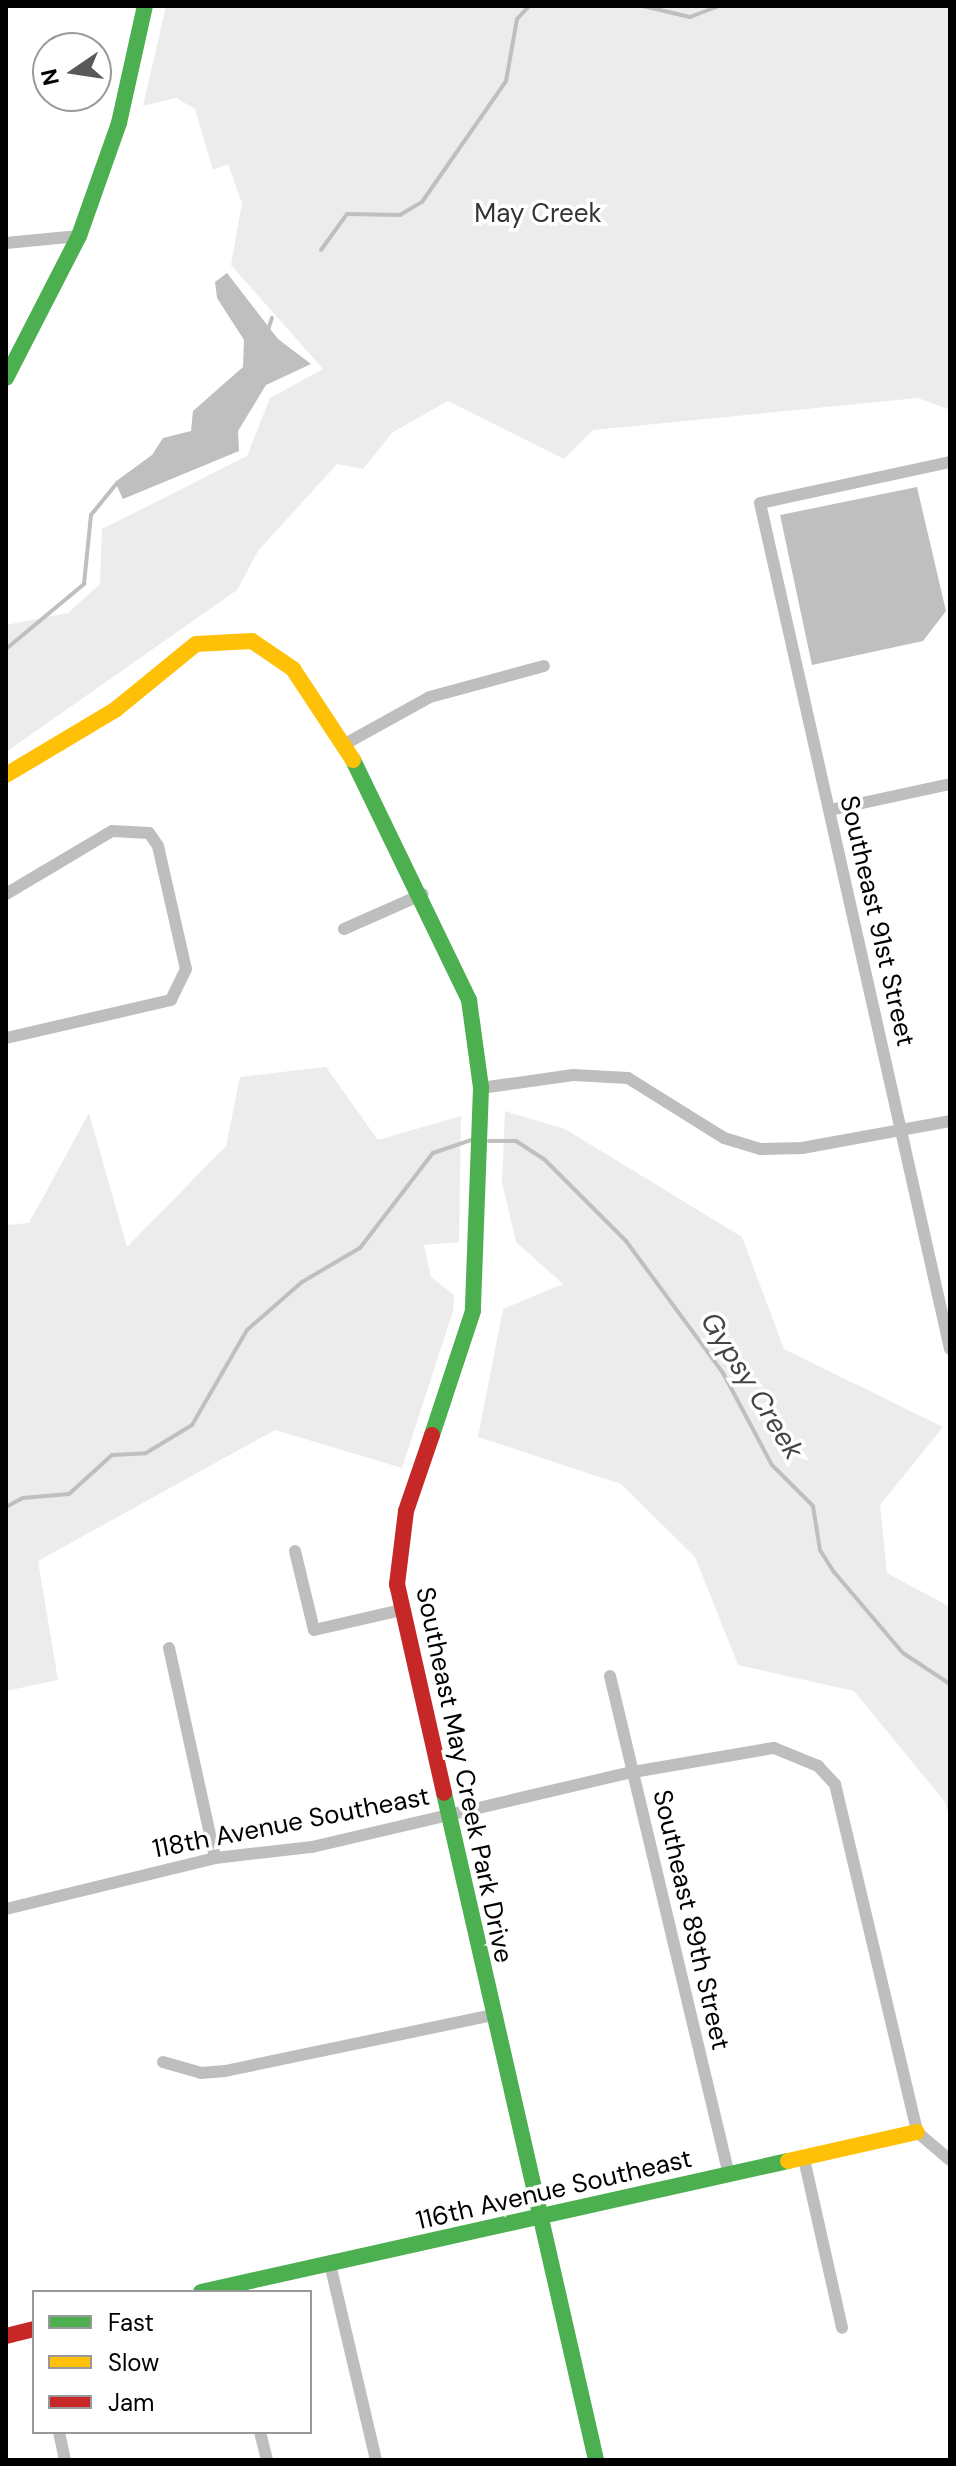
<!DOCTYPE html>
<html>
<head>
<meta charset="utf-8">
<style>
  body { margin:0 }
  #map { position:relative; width:956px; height:2466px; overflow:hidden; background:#fff; font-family:"DM Sans",sans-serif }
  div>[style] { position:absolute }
  .green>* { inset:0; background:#ececec }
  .water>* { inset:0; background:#bfbfbf }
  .stream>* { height:4px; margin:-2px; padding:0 2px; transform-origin:2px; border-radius:2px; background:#bfbfbf }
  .street>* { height:12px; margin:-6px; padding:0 6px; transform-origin:6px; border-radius:6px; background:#bebebe }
  .fast>* { height:16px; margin:-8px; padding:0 8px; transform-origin:8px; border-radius:8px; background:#4caf50 }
  .slow>* { height:16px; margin:-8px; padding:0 8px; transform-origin:8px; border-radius:8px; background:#ffc107 }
  .jam>* { height:16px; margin:-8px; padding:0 8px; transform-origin:8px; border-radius:8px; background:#c62828 }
  span { translate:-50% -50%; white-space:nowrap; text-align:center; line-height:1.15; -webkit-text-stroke:7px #fff; paint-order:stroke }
  .park-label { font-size:26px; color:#333 }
  .street-label { font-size:26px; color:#000 }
  .water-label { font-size:28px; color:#444; font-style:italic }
  .frame { position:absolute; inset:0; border:8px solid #000; pointer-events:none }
  .legend { position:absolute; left:32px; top:2290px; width:280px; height:144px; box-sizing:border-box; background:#fff; border:2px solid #999; margin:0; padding:10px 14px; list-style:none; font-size:24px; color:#000 }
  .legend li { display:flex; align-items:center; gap:16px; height:40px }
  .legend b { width:40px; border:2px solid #999 }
  .north { position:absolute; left:32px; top:32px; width:80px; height:80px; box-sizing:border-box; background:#fff; border:2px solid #999; border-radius:50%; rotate:257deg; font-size:22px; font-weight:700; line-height:32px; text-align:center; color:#000 }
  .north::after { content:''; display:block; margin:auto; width:28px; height:36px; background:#595959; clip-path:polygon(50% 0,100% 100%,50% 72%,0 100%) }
</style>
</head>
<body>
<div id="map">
  <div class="green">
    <i style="clip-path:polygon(166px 6px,950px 6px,950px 410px,918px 398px,593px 430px,564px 459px,448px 401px,393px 432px,363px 469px,337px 464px,258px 551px,237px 590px,6px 752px,6px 625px,68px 613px,100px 584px,102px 529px,247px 456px,270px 398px,323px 369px,231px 265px,242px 203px,228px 164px,213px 170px,195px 109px,176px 98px,143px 106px)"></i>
    <i style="clip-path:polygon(326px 1067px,378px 1140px,461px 1116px,459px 1242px,424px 1245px,431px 1277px,454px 1295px,453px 1311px,402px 1468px,275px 1430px,38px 1561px,58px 1680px,6px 1691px,6px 1225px,29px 1223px,89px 1113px,127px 1247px,226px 1146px,240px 1077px)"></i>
    <i style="clip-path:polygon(505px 1111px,565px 1129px,742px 1237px,784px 1349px,943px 1427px,880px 1505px,887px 1573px,950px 1607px,950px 1819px,945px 1802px,854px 1691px,738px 1665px,695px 1557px,621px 1484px,478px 1437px,503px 1309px,563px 1284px,516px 1242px,502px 1182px)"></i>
  </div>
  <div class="water">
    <i style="clip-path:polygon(227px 273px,278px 339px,311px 364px,266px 385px,238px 431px,239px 451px,123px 499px,115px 482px,152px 455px,163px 438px,191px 431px,193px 411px,243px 367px,244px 340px,217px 298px,215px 282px)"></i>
    <i style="clip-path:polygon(917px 487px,946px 611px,923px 641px,812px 665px,780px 515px)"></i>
  </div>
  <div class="stream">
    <i style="left:643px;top:6px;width:48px;rotate:13.2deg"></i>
    <i style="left:690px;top:17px;width:30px;rotate:-21deg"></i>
    <i style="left:321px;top:250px;width:44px;rotate:-54.2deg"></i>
    <i style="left:347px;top:214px;width:53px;rotate:1.1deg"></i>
    <i style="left:400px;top:215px;width:26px;rotate:-31deg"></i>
    <i style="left:422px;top:202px;width:147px;rotate:-55.2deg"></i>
    <i style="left:506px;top:81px;width:63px;rotate:-79.9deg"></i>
    <i style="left:517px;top:19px;width:18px;rotate:-47deg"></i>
    <i style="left:267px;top:333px;width:16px;rotate:-72deg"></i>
    <i style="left:6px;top:649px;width:102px;rotate:-39.8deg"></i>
    <i style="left:84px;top:584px;width:69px;rotate:-84.2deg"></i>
    <i style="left:91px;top:515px;width:41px;rotate:-50.9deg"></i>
    <i style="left:489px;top:1141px;width:27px"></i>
    <i style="left:516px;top:1141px;width:33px;rotate:33deg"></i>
    <i style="left:544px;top:1159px;width:116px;rotate:45deg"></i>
    <i style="left:626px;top:1241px;width:164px;rotate:53.7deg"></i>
    <i style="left:723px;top:1373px;width:104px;rotate:62deg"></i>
    <i style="left:772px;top:1465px;width:58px;rotate:45deg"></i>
    <i style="left:813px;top:1506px;width:45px;rotate:81deg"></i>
    <i style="left:820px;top:1550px;width:26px;rotate:58deg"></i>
    <i style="left:834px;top:1572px;width:106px;rotate:49.6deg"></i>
    <i style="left:903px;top:1653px;width:56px;rotate:33.4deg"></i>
    <i style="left:6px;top:1507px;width:19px;rotate:-28deg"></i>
    <i style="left:23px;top:1498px;width:46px;rotate:-5deg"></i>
    <i style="left:69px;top:1494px;width:58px;rotate:-42.2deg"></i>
    <i style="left:112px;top:1455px;width:34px;rotate:-3deg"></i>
    <i style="left:146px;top:1453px;width:54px;rotate:-31.3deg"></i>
    <i style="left:192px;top:1425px;width:110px;rotate:-59.9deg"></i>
    <i style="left:247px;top:1330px;width:73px;rotate:-41.1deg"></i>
    <i style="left:302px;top:1282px;width:67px;rotate:-30.4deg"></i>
    <i style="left:360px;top:1248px;width:120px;rotate:-52.5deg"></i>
    <i style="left:433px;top:1153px;width:40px;rotate:-18.9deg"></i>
  </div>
  <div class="street">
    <i style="left:6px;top:243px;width:73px;rotate:-5.5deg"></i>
    <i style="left:950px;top:462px;width:194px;rotate:167.8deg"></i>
    <i style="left:760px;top:503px;width:867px;rotate:77.34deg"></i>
    <i style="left:345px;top:744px;width:97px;rotate:-28.9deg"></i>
    <i style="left:430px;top:697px;width:118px;rotate:-15.2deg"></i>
    <i style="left:830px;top:810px;width:123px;rotate:-12.2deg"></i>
    <i style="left:6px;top:894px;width:123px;rotate:-30.7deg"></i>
    <i style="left:112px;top:831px;width:37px;rotate:3deg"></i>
    <i style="left:149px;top:833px;width:16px;rotate:55deg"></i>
    <i style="left:158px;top:846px;width:126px;rotate:77.2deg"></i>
    <i style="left:186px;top:969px;width:34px;rotate:116deg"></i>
    <i style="left:171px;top:1000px;width:169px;rotate:167deg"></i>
    <i style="left:344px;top:929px;width:86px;rotate:-23.9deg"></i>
    <i style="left:481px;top:1088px;width:93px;rotate:-8deg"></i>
    <i style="left:573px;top:1075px;width:55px;rotate:3.1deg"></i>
    <i style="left:628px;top:1078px;width:113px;rotate:32deg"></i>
    <i style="left:724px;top:1138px;width:38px;rotate:17deg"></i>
    <i style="left:760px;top:1149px;width:42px;rotate:-1.4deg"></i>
    <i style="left:802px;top:1148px;width:150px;rotate:-10.3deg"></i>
    <i style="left:295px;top:1551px;width:81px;rotate:76.5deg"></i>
    <i style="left:314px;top:1630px;width:89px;rotate:-12.9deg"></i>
    <i style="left:169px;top:1648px;width:215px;rotate:77.6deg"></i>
    <i style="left:610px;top:1676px;width:513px;rotate:76.59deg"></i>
    <i style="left:6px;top:1909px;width:215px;rotate:-13.7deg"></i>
    <i style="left:215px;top:1858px;width:98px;rotate:-6.5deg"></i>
    <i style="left:312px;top:1847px;width:330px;rotate:-13.2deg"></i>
    <i style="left:633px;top:1772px;width:143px;rotate:-9.7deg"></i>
    <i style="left:774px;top:1748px;width:48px;rotate:22.2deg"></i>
    <i style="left:818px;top:1766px;width:25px;rotate:47deg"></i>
    <i style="left:835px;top:1784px;width:358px;rotate:76.7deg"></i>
    <i style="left:917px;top:2132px;width:43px;rotate:40.3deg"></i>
    <i style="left:163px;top:2062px;width:40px;rotate:16deg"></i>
    <i style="left:201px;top:2073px;width:24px;rotate:-5deg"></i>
    <i style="left:225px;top:2071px;width:273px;rotate:-11.8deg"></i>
    <i style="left:804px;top:2159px;width:173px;rotate:77.3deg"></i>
    <i style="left:330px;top:2264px;width:201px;rotate:76.8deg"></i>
    <i style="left:59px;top:2432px;width:29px;rotate:78deg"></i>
    <i style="left:260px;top:2432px;width:29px;rotate:76deg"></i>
  </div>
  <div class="fast">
    <i style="left:6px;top:378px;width:160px;rotate:-62.8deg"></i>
    <i style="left:79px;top:236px;width:120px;rotate:-70.5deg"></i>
    <i style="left:119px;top:123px;width:120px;rotate:-77.5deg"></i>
    <i style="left:353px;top:760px;width:267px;rotate:64.2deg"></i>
    <i style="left:469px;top:1000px;width:89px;rotate:82.2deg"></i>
    <i style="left:481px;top:1088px;width:223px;rotate:92.1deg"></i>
    <i style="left:473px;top:1311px;width:131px;rotate:108.3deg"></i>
    <i style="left:444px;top:1793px;width:684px;rotate:77.16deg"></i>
    <i style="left:201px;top:2292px;width:601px;rotate:-12.58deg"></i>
  </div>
  <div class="slow">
    <i style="left:6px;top:775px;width:127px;rotate:-30.8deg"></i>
    <i style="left:115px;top:710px;width:104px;rotate:-39.2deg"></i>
    <i style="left:196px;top:644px;width:56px;rotate:-3.1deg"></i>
    <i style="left:252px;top:641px;width:50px;rotate:34.3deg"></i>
    <i style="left:293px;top:669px;width:109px;rotate:56.6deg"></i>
    <i style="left:788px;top:2161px;width:132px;rotate:-12.7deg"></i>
  </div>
  <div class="jam">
    <i style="left:432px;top:1435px;width:80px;rotate:108.9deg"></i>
    <i style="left:406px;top:1511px;width:74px;rotate:97deg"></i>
    <i style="left:397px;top:1584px;width:214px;rotate:77.3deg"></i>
    <i style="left:6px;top:2336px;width:29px;rotate:-14deg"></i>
  </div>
  <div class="park-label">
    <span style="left:538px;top:214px">May Creek</span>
  </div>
  <div class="street-label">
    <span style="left:877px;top:921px;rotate:77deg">Southeast 91st Street</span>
    <span style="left:464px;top:1775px;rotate:78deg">Southeast May Creek Park Drive</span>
    <span style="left:291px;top:1823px;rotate:-11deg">118th Avenue Southeast</span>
    <span style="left:691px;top:1920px;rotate:77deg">Southeast 89th Street</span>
    <span style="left:554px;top:2190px;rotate:-13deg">116th Avenue Southeast</span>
  </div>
  <div class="water-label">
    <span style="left:752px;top:1386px;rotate:58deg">Gypsy Creek</span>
  </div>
  <div class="frame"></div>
  <ul class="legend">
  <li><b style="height:10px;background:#4caf50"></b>Fast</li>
  <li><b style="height:10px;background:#ffc107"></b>Slow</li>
  <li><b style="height:10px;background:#c62828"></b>Jam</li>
  </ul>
  <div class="north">N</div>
</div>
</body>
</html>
